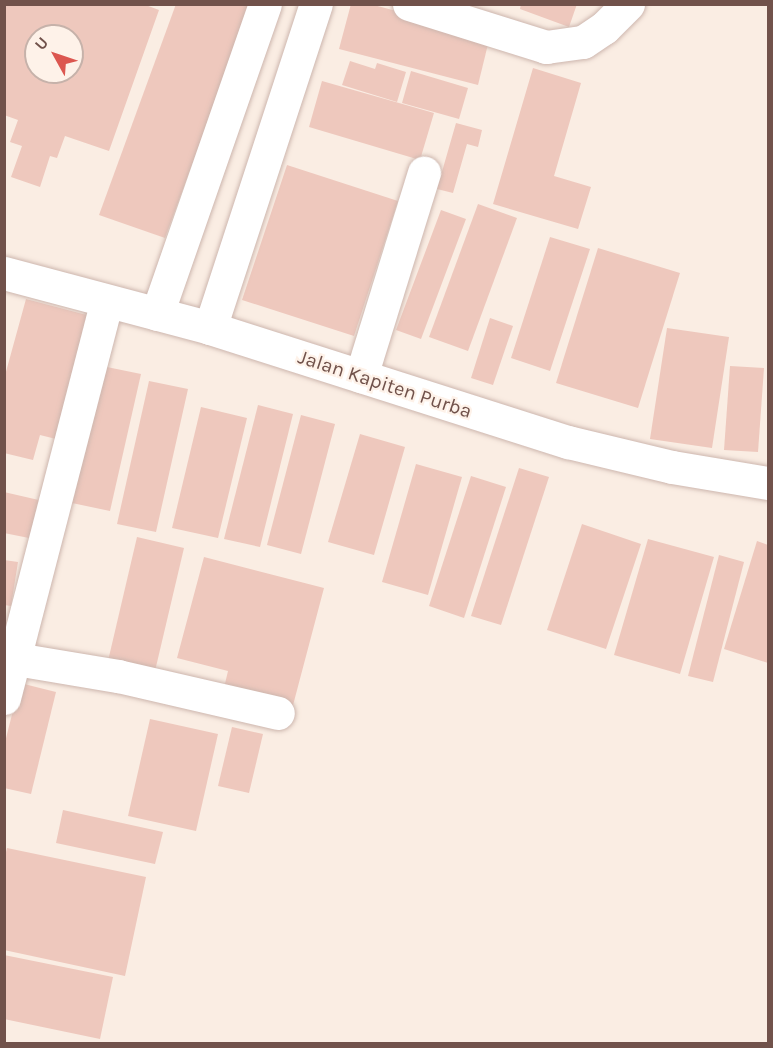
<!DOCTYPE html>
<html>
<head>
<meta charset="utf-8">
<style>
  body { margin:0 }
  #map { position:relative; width:773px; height:1048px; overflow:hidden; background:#faede3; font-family:Karla,sans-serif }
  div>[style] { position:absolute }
  .building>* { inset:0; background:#eec8bd }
  .roads { filter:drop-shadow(0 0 2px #cdb6ae) drop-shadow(0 0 2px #cdb6ae) }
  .minor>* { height:33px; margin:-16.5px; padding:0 16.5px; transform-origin:16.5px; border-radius:16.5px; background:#fff }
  span { translate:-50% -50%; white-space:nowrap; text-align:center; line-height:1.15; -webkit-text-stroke:4.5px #fef2e9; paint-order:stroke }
  .street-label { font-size:20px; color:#71524b }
  .frame { position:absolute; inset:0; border:6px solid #71524b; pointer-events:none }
  .north { position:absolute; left:24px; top:24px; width:60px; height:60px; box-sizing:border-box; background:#fef2e9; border:2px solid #c6b2aa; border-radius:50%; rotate:310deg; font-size:16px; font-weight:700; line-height:24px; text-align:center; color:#71524b }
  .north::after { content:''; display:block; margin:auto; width:21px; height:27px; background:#dc5750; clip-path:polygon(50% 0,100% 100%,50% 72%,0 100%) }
</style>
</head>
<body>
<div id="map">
  <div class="building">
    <i style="clip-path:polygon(evenodd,4px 4px,143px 4px,159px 10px,109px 151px,65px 136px,57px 158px,50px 156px,40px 187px,11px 177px,22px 146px,10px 142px,18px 120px,4px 115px,4px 4px,36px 36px,72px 36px,72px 72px,36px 72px,36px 36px)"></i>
    <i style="clip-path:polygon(176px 4px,251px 4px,165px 238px,99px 215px)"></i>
    <i style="clip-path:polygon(351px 4px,370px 4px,490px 36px,478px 85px,339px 49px)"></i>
    <i style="clip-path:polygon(521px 4px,577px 4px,569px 27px,520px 9px)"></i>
    <i style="clip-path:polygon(350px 61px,375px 69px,377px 63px,406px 72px,397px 102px,342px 85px)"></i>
    <i style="clip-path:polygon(533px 68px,581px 83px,554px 176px,591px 187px,578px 229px,493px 204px)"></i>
    <i style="clip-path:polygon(411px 71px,468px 88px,459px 119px,402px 103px)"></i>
    <i style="clip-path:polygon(322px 81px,434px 113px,420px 160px,309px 127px)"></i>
    <i style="clip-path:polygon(456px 123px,482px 130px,478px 147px,467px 144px,453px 193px,437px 189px)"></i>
    <i style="clip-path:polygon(287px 165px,398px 201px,354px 336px,242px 300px)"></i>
    <i style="clip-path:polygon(478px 204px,517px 218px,468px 351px,429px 337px)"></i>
    <i style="clip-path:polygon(441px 210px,466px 219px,421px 339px,396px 330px)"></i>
    <i style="clip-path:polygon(550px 237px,590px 249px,550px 371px,511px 358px)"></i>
    <i style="clip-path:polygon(598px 248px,680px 273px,638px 408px,556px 383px)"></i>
    <i style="clip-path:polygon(26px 299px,98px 318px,64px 441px,40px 435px,33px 460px,4px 453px,4px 379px)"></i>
    <i style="clip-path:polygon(490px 318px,513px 326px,493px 385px,471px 378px)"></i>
    <i style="clip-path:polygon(667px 328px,729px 337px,712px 448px,650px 439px)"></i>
    <i style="clip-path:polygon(102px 366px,141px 374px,110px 511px,72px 503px)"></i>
    <i style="clip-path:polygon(730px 366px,764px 368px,758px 452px,724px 450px)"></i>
    <i style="clip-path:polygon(149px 381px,188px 389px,156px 532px,117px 524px)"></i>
    <i style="clip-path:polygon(258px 405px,293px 414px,260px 547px,224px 539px)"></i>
    <i style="clip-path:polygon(201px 407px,247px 418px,218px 538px,172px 528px)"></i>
    <i style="clip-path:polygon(301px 415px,335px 424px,301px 554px,267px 545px)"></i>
    <i style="clip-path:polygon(360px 434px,405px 447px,374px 555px,328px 542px)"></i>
    <i style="clip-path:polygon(416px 464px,462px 477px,428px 595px,382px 582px)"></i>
    <i style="clip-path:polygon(519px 468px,549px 477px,501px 625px,471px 616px)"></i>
    <i style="clip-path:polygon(471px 476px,506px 487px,464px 618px,429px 606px)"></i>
    <i style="clip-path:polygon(4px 492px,43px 501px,34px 539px,4px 533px)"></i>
    <i style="clip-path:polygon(582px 524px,641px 544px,606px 649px,547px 630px)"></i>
    <i style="clip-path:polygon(137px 537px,184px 548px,155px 671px,108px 661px)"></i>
    <i style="clip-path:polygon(648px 539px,714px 557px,680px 674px,614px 655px)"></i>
    <i style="clip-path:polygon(757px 541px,768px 545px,768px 663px,724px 649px)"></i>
    <i style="clip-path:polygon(719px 555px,744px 562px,713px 682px,688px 676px)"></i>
    <i style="clip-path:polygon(204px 557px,324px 588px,292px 709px,223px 692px,228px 671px,177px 658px)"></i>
    <i style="clip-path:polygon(4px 560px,18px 562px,11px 606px,4px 605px)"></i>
    <i style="clip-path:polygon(20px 683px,56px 692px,31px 794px,4px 788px,4px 746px)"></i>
    <i style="clip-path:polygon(150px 719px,218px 734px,196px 831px,128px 816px)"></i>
    <i style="clip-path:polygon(232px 727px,263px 734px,249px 793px,218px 786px)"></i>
    <i style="clip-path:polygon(63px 810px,163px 832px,155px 864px,56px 843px)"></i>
    <i style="clip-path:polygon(7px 848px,146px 877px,125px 976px,4px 950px,4px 860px)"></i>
    <i style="clip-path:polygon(4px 955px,113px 977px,100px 1039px,4px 1019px)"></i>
  </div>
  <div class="roads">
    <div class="minor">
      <i style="left:409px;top:4px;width:144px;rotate:17.4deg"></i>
      <i style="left:546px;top:47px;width:37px;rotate:-8deg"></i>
      <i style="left:583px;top:42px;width:25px;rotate:-34deg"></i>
      <i style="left:604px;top:28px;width:34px;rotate:-45deg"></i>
      <i style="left:4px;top:273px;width:213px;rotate:14.9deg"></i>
      <i style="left:210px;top:328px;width:376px;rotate:17.7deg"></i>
      <i style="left:568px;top:442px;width:107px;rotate:13.5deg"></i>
      <i style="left:672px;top:467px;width:97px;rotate:9.5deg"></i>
      <i style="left:157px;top:314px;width:328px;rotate:-70.8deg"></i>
      <i style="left:210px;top:328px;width:341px;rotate:-71.9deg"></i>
      <i style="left:361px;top:376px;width:213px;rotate:-72.8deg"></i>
      <i style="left:4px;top:657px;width:116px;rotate:9.5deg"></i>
      <i style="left:118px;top:676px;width:164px;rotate:13deg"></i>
      <i style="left:4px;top:698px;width:410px;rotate:-75.5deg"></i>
    </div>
  </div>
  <div class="street-label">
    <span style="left:385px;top:384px;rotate:18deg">Jalan Kapiten Purba</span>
  </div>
  <div class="frame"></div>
  <div class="north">U</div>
</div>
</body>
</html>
